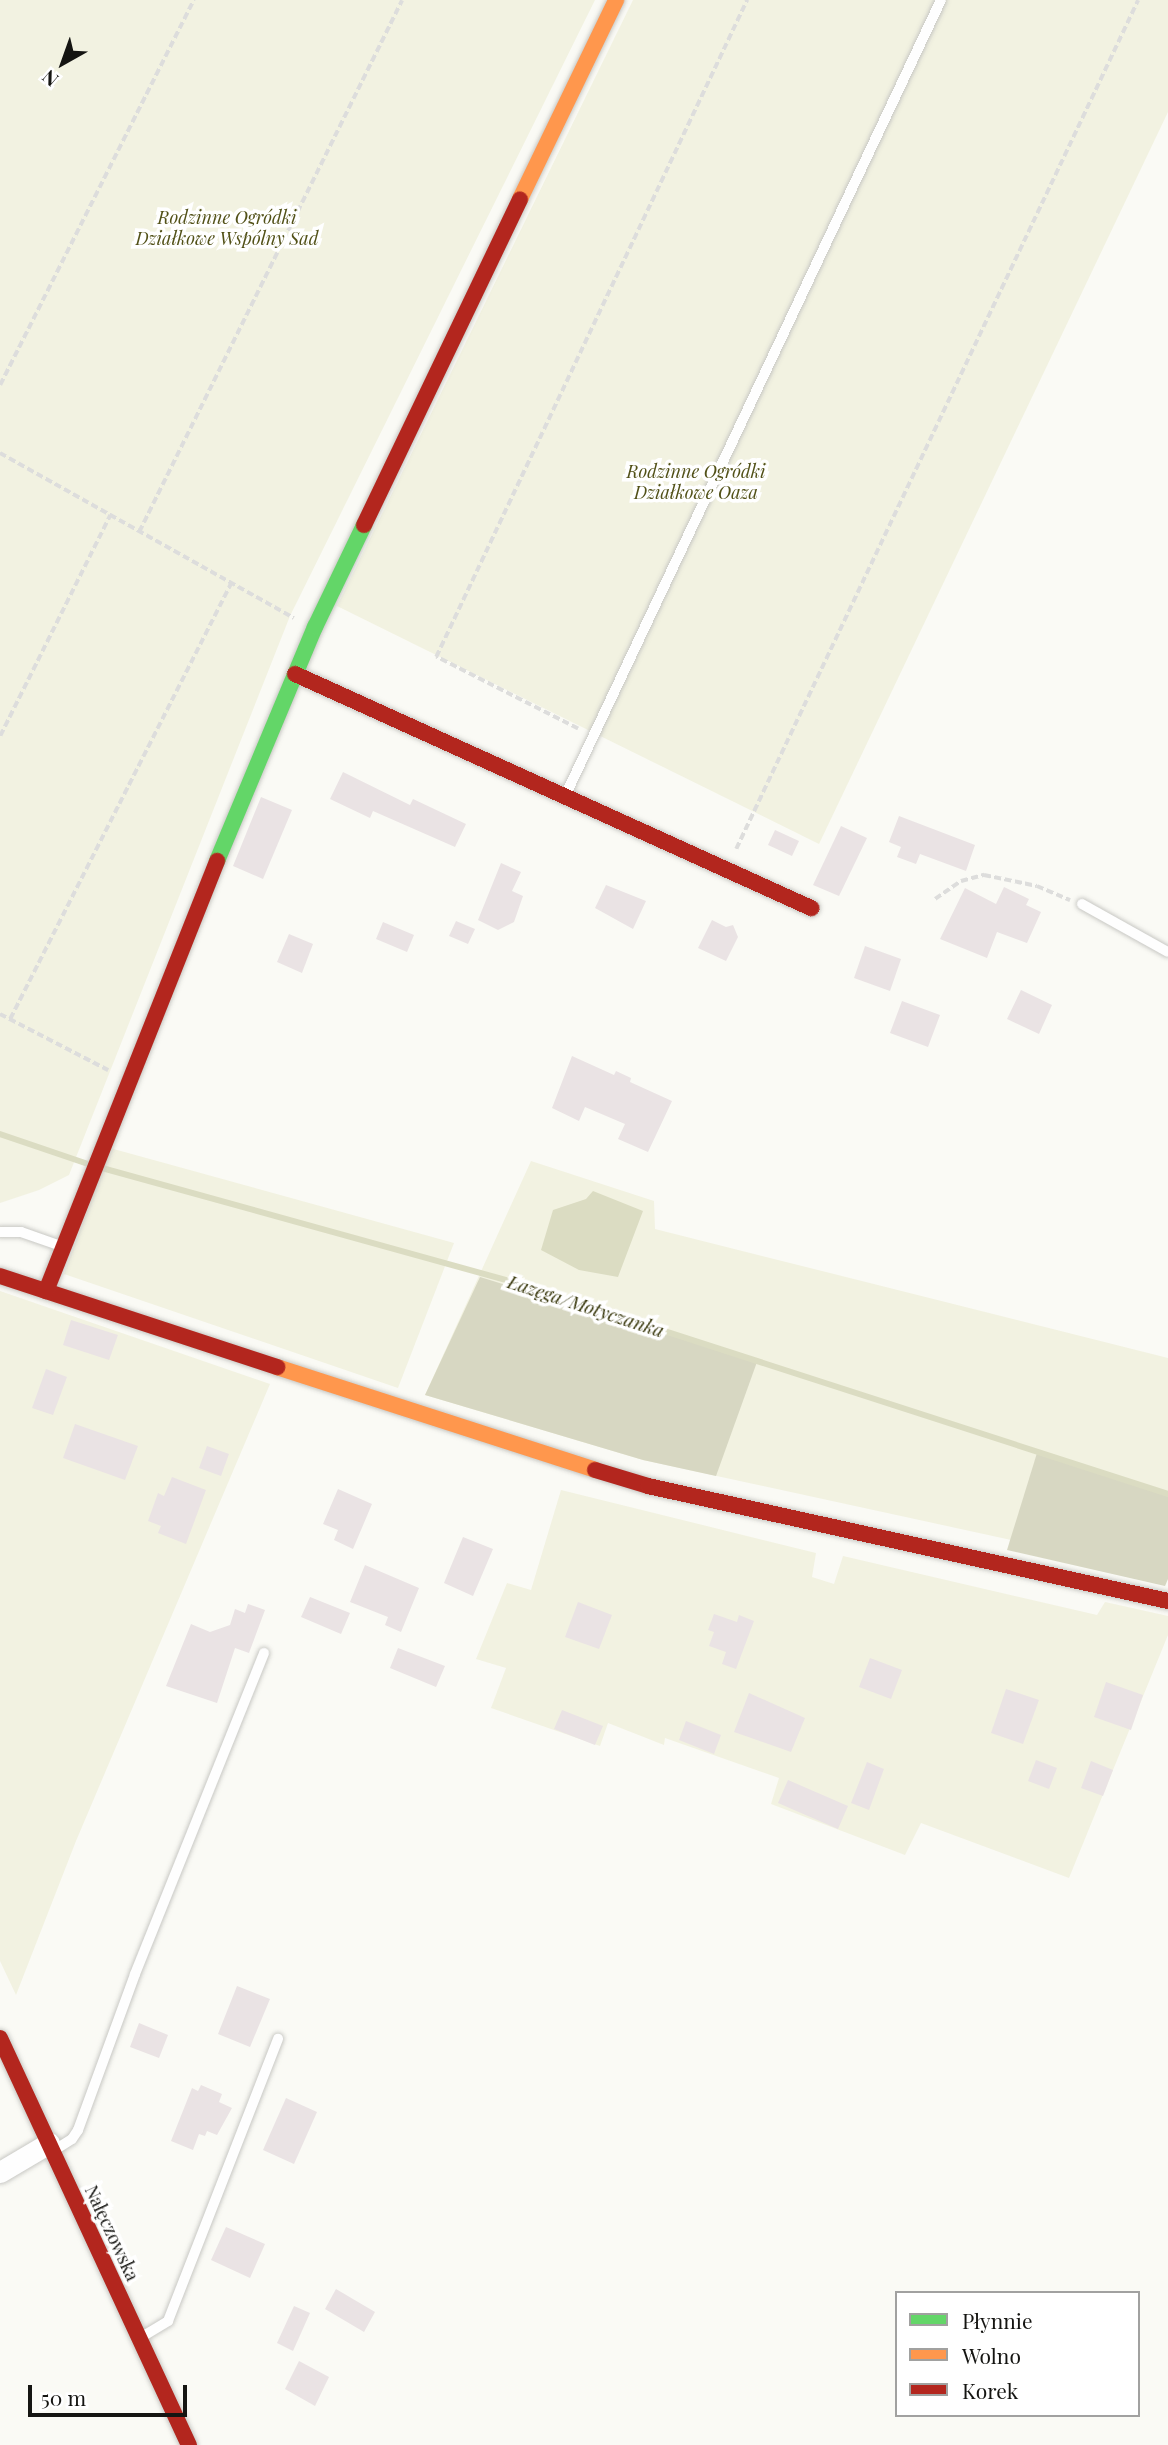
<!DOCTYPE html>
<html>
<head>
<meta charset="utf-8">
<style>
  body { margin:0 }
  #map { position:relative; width:1168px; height:2445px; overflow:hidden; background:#fafaf5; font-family:"Playfair Display",serif }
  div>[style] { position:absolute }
  .green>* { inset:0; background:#f2f2e1 }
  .forest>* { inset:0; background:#d7d7c2 }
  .water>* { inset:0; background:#dbdcc2 }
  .stream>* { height:6px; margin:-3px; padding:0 3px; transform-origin:3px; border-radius:3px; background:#dbdcc2 }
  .building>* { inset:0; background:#eae3e4 }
  .path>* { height:3.5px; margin-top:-1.75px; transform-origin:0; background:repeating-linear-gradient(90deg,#dddddc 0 7px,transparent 0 10.5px) }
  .roads { filter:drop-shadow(0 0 2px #c8c8c4) drop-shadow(0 0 2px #c8c8c4) }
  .lane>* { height:10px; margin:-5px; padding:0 5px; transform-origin:5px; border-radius:5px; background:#fefefe }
  .street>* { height:21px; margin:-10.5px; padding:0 10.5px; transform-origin:10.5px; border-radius:10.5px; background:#fefefe }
  .fast>* { height:16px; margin:-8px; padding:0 8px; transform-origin:8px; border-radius:8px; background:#63d668 }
  .slow>* { height:16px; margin:-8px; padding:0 8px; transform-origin:8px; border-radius:8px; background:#ff974d }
  .jam>* { height:16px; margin:-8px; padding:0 8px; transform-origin:8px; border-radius:8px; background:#b3261e }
  span { translate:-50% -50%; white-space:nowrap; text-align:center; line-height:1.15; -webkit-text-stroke:7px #fff; paint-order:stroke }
  .park-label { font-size:18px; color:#525118; font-style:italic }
  .street-label { font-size:18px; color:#151512 }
  .water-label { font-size:19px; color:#3a390e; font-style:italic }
  .legend { position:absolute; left:895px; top:2291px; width:245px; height:126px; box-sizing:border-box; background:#fff; border:2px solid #a1a1a0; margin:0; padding:9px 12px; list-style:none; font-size:21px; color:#151512 }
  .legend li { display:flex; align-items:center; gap:14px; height:35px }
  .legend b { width:35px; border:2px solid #a1a1a0 }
  .north { position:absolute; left:28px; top:28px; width:70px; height:70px; -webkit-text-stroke:5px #fff; paint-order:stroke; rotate:220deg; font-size:19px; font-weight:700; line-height:28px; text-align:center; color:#151512 }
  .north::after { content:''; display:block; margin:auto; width:24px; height:32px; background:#151512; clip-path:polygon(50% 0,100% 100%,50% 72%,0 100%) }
  .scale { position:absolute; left:28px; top:2385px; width:159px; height:32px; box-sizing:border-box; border:4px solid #151512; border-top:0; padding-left:9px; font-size:21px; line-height:24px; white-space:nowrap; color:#151512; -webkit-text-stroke:5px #fff; paint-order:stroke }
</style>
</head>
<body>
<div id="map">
  <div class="green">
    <i style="clip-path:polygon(0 0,595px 0,290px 616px,69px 1175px,39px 1190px,0 1203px)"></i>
    <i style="clip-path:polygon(633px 0,1168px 0,1168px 112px,819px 844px,337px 606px)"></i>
    <i style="clip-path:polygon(110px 1148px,454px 1243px,398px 1388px,64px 1274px)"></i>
    <i style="clip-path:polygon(531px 1161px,654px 1201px,655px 1229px,1168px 1358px,1168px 1574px,643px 1460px,425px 1395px)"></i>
    <i style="clip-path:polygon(0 1291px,270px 1384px,76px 1841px,16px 1995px,0 1961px)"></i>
    <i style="clip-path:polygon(561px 1490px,816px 1553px,812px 1577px,834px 1584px,843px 1556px,1097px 1615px,1105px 1602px,1168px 1616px,1168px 1635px,1069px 1878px,921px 1823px,905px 1855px,771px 1804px,779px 1778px,665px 1738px,664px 1745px,608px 1723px,600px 1746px,491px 1708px,506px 1668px,476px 1659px,507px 1583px,531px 1590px)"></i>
  </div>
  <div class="forest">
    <i style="clip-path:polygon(480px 1277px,757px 1362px,716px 1476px,643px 1460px,425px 1395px)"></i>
    <i style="clip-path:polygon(1037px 1453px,1168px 1492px,1168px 1579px,1165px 1586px,1007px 1550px)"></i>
  </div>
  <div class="water">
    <i style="clip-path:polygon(593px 1191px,643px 1211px,618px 1277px,579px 1270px,541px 1250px,553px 1210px,586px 1199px)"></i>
  </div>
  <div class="stream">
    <i style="left:0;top:1134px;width:93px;rotate:18.8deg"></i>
    <i style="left:102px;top:1168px;width:430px;rotate:15.5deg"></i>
    <i style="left:516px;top:1283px;width:685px;rotate:17.93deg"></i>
  </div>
  <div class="building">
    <i style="clip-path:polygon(343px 772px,410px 805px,413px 799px,466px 824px,455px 847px,373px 811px,370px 818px,330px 799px)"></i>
    <i style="clip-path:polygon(261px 797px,292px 810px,263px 879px,233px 866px)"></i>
    <i style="clip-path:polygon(899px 816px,975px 845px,966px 871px,920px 854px,916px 864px,897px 857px,901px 847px,889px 842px)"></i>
    <i style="clip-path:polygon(841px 826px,867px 838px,839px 896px,813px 885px)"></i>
    <i style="clip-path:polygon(775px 830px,799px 841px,792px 856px,768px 845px)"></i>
    <i style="clip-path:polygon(501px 863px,521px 872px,512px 891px,523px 896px,514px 922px,498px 930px,478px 920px)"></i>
    <i style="clip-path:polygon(606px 885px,646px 901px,633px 929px,595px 908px)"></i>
    <i style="clip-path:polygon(1004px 887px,1029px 899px,1026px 905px,1041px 912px,1027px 943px,997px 932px,987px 958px,940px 939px,965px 888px,996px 904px)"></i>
    <i style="clip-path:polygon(712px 920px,726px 927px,733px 925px,738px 937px,726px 961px,698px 948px)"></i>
    <i style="clip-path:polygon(456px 921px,475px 929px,468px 944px,449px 936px)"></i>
    <i style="clip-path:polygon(383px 922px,414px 935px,407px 952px,376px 939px)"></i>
    <i style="clip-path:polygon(289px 934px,313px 944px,302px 973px,277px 962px)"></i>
    <i style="clip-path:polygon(865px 946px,901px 959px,890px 991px,854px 978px)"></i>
    <i style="clip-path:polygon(1021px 990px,1052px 1005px,1039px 1034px,1007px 1019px)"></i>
    <i style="clip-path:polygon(902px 1001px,940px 1015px,928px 1047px,890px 1033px)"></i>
    <i style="clip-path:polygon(572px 1056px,614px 1075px,616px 1071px,631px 1078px,630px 1082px,672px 1101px,648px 1152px,618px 1139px,625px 1124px,585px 1107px,579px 1121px,552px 1108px)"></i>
    <i style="clip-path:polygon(71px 1320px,118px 1335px,109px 1360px,63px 1345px)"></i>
    <i style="clip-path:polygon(46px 1369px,67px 1377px,53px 1415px,32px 1408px)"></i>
    <i style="clip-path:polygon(75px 1424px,138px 1446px,125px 1480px,63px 1458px)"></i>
    <i style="clip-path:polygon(207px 1446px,229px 1454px,221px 1476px,199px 1468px)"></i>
    <i style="clip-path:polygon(172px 1477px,206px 1490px,186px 1544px,158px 1533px,161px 1526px,148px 1521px,158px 1493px,164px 1496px)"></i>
    <i style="clip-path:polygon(338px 1489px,372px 1504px,353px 1549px,334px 1540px,338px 1530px,323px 1524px)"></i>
    <i style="clip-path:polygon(463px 1537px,493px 1549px,473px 1596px,444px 1583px)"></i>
    <i style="clip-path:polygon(365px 1565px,419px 1588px,401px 1632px,385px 1625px,388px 1617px,350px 1602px)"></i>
    <i style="clip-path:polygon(310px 1597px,350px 1613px,341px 1634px,301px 1617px)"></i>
    <i style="clip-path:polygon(578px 1602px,612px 1615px,599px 1649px,565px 1637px)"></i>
    <i style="clip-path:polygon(248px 1604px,265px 1610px,249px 1653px,235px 1648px,217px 1703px,166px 1686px,191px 1624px,210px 1632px,230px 1625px,235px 1609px,245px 1613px)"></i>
    <i style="clip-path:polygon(714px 1614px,737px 1622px,739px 1615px,754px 1621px,736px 1669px,722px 1664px,726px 1652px,709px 1646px,714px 1632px,708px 1630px)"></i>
    <i style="clip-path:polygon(398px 1648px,445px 1666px,436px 1687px,390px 1668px)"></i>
    <i style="clip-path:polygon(870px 1658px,902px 1670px,891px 1699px,859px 1687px)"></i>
    <i style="clip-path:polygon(1106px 1682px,1143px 1695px,1131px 1730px,1094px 1717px)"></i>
    <i style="clip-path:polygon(1006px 1689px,1039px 1700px,1023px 1744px,991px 1733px)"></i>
    <i style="clip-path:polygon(749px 1693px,805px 1718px,791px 1752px,734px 1732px)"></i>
    <i style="clip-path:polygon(562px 1710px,603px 1726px,595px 1745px,554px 1729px)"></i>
    <i style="clip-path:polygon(686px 1721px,721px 1735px,714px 1754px,679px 1740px)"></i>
    <i style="clip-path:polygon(1036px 1760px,1057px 1768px,1049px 1789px,1028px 1781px)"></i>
    <i style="clip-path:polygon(1091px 1761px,1113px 1770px,1103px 1796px,1081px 1788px)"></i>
    <i style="clip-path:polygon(867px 1762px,884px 1769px,869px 1810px,851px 1803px)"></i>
    <i style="clip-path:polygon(788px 1780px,848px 1806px,838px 1829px,778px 1803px)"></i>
    <i style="clip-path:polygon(237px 1986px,270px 1999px,250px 2047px,218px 2034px)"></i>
    <i style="clip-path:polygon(139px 2023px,168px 2035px,159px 2058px,130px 2047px)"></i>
    <i style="clip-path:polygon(201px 2085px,222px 2094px,219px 2102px,232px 2108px,217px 2135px,207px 2131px,205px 2136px,199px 2134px,193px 2150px,171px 2141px,192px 2088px,198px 2091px)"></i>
    <i style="clip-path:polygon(286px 2098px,317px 2112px,294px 2164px,263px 2150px)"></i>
    <i style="clip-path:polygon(226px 2227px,265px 2244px,250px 2278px,211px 2260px)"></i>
    <i style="clip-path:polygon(336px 2289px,375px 2312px,364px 2332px,325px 2309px)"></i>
    <i style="clip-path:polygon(294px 2306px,310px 2313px,293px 2351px,277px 2343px)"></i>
    <i style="clip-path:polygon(299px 2361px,329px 2377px,315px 2406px,285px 2389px)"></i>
  </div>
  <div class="path">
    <i style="left:0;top:385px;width:431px;rotate:-63.3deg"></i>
    <i style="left:0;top:453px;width:337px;rotate:29.3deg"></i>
    <i style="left:139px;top:532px;width:593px;rotate:-63.69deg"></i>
    <i style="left:578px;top:729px;width:159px;rotate:-153.1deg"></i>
    <i style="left:436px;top:657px;width:727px;rotate:-64.67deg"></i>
    <i style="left:0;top:736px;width:247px;rotate:-63.5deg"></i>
    <i style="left:736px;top:849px;width:939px;rotate:-64.66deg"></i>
    <i style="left:935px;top:899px;width:32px;rotate:-35deg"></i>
    <i style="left:961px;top:881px;width:24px;rotate:-15deg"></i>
    <i style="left:984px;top:875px;width:54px;rotate:11.7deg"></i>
    <i style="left:1037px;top:886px;width:36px;rotate:23deg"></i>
    <i style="left:0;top:1014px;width:122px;rotate:27.4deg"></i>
    <i style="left:10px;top:1019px;width:488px;rotate:-63.1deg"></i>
  </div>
  <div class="roads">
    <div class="lane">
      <i style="left:566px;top:794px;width:878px;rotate:-64.72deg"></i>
      <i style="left:1082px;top:904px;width:98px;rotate:29.2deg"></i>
      <i style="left:0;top:1232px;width:21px"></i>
      <i style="left:21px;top:1232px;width:42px;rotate:19.3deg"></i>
      <i style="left:53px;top:2151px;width:22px;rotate:-32deg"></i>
      <i style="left:72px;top:2139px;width:11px;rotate:-56deg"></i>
      <i style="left:78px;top:2130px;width:166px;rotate:-69.9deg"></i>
      <i style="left:135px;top:1974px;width:346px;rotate:-68.1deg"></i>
      <i style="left:140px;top:2338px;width:33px;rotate:-31deg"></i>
      <i style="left:168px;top:2321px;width:303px;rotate:-68.7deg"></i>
    </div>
    <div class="street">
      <i style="left:0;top:2172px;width:57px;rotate:-30.6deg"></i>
    </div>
    <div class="fast">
      <i style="left:217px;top:861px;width:254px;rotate:-67.3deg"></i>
      <i style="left:315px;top:627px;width:113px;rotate:-64.3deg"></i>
    </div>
    <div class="slow">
      <i style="left:520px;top:199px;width:221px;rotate:-64.2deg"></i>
      <i style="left:277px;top:1367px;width:334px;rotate:17.9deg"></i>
    </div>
    <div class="jam">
      <i style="left:364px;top:525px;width:361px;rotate:-64.4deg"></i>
      <i style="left:295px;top:674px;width:567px;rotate:24.39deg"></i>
      <i style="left:0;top:1276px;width:292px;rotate:18.2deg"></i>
      <i style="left:46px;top:1291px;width:463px;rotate:-68.3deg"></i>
      <i style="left:595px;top:1470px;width:55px;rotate:16.8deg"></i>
      <i style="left:648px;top:1486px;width:533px;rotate:12.47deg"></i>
      <i style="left:0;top:2038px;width:449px;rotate:65.1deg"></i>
    </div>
  </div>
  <div class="park-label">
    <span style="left:227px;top:228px">Rodzinne Ogródki<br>Działkowe Wspólny Sad</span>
    <span style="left:696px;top:482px">Rodzinne Ogródki<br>Działkowe Oaza</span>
  </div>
  <div class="street-label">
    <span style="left:112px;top:2233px;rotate:65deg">Nałęczowska</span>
  </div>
  <div class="water-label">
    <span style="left:586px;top:1306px;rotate:18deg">Łazęga/Motyczanka</span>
  </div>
  <ul class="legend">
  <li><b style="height:9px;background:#63d668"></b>Płynnie</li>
  <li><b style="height:9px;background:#ff974d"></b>Wolno</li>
  <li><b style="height:9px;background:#b3261e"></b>Korek</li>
  </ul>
  <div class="north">N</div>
  <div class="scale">50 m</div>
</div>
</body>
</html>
